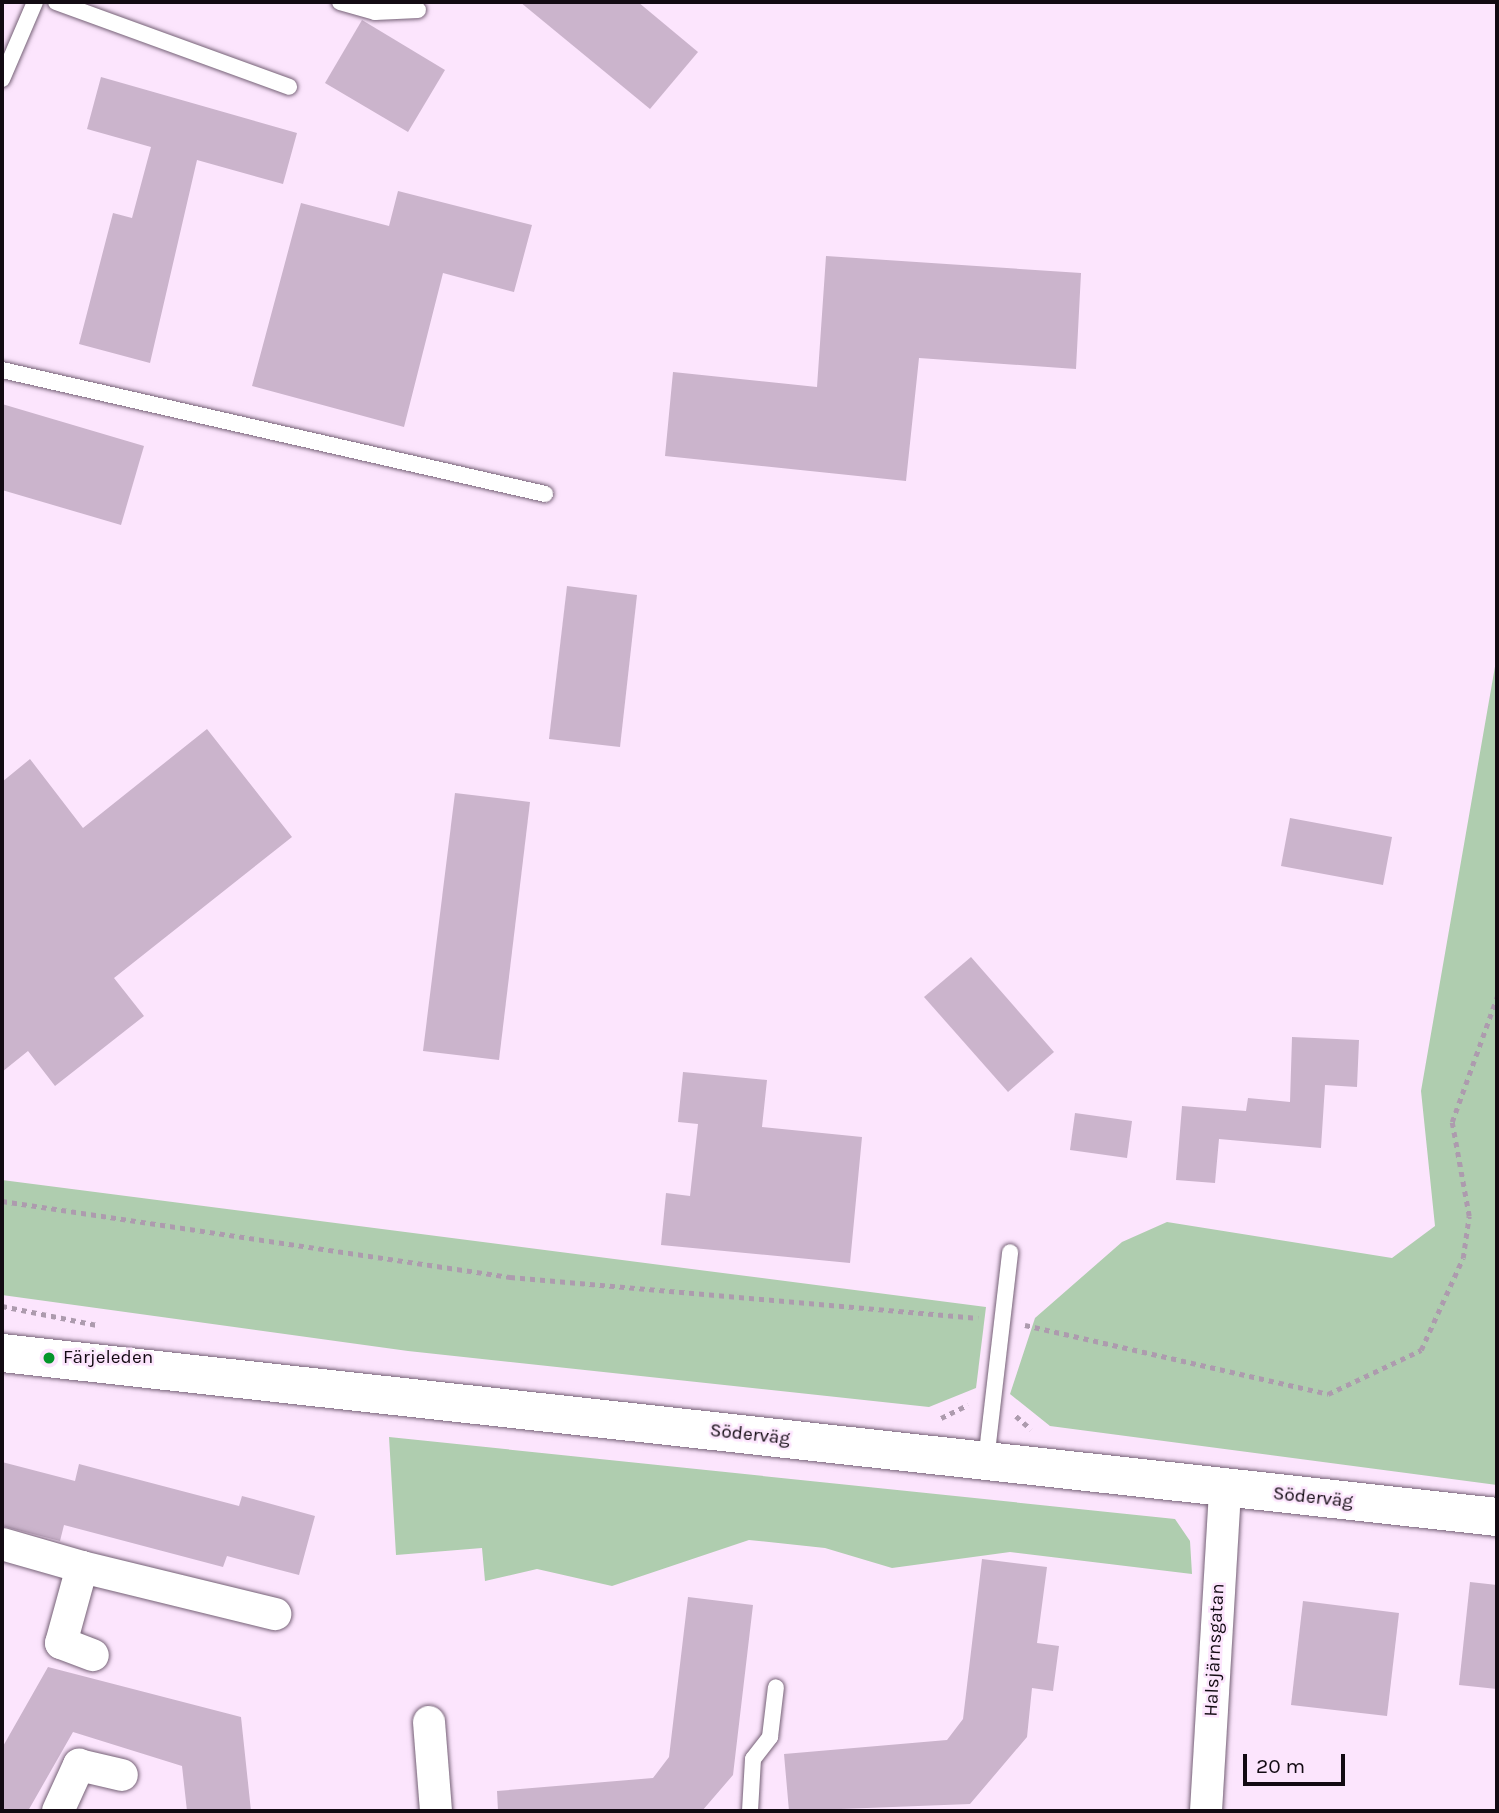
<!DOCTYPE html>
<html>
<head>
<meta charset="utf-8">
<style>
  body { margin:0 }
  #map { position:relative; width:1499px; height:1813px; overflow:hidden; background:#fce5fd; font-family:Karla,sans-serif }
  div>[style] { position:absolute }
  .green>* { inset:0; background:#afcdaf }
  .building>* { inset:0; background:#cbb4cc }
  .path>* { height:4.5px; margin-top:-2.25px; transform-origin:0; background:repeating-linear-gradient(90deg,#ad9bae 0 5px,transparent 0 10px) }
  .roads { filter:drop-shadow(0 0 2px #756176) drop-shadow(0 0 2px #756176) }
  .lane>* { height:16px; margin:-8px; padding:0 8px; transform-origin:8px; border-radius:8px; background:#fff }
  .street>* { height:32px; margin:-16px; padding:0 16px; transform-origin:16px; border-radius:16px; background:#fff }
  .secondary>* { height:38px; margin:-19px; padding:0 19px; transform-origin:19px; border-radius:19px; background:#fff }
  .dots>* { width:19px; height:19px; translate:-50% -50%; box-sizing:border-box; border:4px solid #fce5fd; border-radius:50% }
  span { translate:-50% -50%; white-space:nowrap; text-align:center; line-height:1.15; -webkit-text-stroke:5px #fce5fd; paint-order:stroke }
  .poi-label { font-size:19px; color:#120a12 }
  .left { translate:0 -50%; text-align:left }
  .street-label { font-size:19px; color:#120a12 }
  .frame { position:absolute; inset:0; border:4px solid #120a12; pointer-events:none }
  .scale { position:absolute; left:1243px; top:1754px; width:102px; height:32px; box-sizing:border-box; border:4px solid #120a12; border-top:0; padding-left:9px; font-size:21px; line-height:24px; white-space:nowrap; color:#120a12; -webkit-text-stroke:5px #fce5fd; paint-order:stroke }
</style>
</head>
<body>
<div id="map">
  <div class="green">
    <i style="clip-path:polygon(1497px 655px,1497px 1485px,1050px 1426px,1010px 1394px,1035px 1318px,1122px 1242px,1167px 1222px,1392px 1258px,1435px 1226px,1421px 1091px)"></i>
    <i style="clip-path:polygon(2px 1180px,986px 1307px,976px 1388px,929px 1407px,408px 1351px,2px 1295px)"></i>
    <i style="clip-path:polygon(389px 1437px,1175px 1519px,1190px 1541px,1192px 1574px,1010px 1552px,892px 1568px,825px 1548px,749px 1540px,612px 1586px,537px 1569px,485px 1581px,482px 1548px,396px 1555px)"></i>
  </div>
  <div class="building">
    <i style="clip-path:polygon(520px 2px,638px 2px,698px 52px,650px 109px)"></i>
    <i style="clip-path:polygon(362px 20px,445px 70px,408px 132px,325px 83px)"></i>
    <i style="clip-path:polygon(101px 77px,297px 133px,283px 184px,197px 160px,150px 363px,79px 344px,113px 213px,132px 218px,151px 147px,87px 129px)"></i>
    <i style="clip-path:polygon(398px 191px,532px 225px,514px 292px,443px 273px,404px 427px,252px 386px,301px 203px,389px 226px)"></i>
    <i style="clip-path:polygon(826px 256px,1081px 273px,1076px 369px,919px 358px,906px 481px,665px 456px,673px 372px,817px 387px)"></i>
    <i style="clip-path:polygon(2px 404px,144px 446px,121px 525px,2px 490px)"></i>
    <i style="clip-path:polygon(567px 586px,637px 595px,620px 747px,549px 739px)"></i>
    <i style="clip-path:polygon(207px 729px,292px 837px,114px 978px,144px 1016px,55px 1086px,28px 1051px,2px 1072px,2px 782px,30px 759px,83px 828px)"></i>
    <i style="clip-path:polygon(455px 793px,530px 802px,499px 1060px,423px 1051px)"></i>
    <i style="clip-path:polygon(1290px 818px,1392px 837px,1383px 885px,1281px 866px)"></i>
    <i style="clip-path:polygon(971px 957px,1054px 1052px,1008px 1092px,924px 997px)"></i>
    <i style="clip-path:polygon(1292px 1037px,1359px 1040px,1357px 1087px,1325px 1085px,1321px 1148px,1219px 1139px,1215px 1183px,1176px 1180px,1182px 1106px,1246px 1111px,1248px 1098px,1290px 1102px)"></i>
    <i style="clip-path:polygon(683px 1072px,767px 1080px,762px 1127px,862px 1137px,850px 1263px,661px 1245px,666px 1193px,690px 1196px,698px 1124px,678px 1122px)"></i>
    <i style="clip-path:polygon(1075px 1113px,1132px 1121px,1127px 1158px,1070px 1150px)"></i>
    <i style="clip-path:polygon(2px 1462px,75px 1481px,79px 1464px,239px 1506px,242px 1496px,315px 1516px,299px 1575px,227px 1556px,223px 1567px,64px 1525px,60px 1541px,2px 1526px)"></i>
    <i style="clip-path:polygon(982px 1559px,1047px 1567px,1037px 1643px,1059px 1646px,1053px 1691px,1032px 1688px,1027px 1737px,970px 1804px,789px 1811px,784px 1754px,947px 1740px,963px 1719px)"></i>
    <i style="clip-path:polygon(1470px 1582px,1497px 1585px,1497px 1689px,1459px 1685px)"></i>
    <i style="clip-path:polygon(688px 1597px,753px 1605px,733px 1775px,702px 1811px,498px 1811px,497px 1791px,653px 1778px,669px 1757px)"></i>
    <i style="clip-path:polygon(1303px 1601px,1399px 1613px,1387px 1716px,1291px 1705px)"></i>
    <i style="clip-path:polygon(48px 1667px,241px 1717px,251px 1811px,187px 1811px,182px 1766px,73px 1732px,28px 1811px,2px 1811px,2px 1748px)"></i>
  </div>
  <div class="path">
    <i style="left:2px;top:1201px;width:514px;rotate:8.51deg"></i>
    <i style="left:510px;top:1277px;width:470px;rotate:5deg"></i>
    <i style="left:2px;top:1306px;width:97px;rotate:11.3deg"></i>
    <i style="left:1025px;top:1325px;width:311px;rotate:12.8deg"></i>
    <i style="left:1328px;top:1394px;width:103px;rotate:-25.3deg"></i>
    <i style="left:1421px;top:1350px;width:101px;rotate:-65.5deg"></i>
    <i style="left:1463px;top:1258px;width:42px;rotate:-81.9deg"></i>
    <i style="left:1469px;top:1216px;width:96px;rotate:-100.3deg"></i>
    <i style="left:1452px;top:1122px;width:133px;rotate:-70.2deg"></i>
    <i style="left:1016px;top:1416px;width:20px;rotate:41deg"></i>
    <i style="left:941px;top:1418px;width:30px;rotate:-26deg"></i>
  </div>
  <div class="roads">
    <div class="lane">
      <i style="left:56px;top:2px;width:248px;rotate:20deg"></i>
      <i style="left:340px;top:2px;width:36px;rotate:16deg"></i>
      <i style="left:375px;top:12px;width:43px;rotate:-2.7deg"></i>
      <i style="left:2px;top:79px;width:84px;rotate:-66.8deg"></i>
      <i style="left:2px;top:370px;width:557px;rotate:12.86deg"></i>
      <i style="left:986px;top:1461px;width:210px;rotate:-83.4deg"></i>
      <i style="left:750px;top:1811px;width:52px;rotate:-86.7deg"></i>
      <i style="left:753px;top:1759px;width:28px;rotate:-52deg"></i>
      <i style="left:770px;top:1737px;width:50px;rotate:-83.2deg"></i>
    </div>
    <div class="street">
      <i style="left:2px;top:1544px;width:83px;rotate:16deg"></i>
      <i style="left:82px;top:1567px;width:79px;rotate:105.4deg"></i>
      <i style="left:61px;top:1643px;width:34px;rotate:21deg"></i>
      <i style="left:82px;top:1567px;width:199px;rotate:13.7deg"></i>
      <i style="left:429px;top:1722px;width:89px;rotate:85.5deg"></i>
      <i style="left:58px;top:1811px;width:51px;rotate:-65.5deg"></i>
      <i style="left:79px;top:1765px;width:44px;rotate:13.1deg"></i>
      <i style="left:1206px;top:1811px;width:323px;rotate:-86.6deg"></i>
    </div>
    <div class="secondary">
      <i style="left:2px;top:1353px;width:1504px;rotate:6.26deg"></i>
    </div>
  </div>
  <div class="dots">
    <i style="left:49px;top:1358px;background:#05952b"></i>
  </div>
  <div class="poi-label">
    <span class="left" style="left:63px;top:1358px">Färjeleden</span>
  </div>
  <div class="street-label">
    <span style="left:750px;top:1435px;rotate:6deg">Söderväg</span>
    <span style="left:1313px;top:1498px;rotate:6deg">Söderväg</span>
    <span style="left:1215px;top:1650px;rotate:-87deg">Halsjärnsgatan</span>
  </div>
  <div class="frame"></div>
  <div class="scale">20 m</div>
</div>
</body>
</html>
